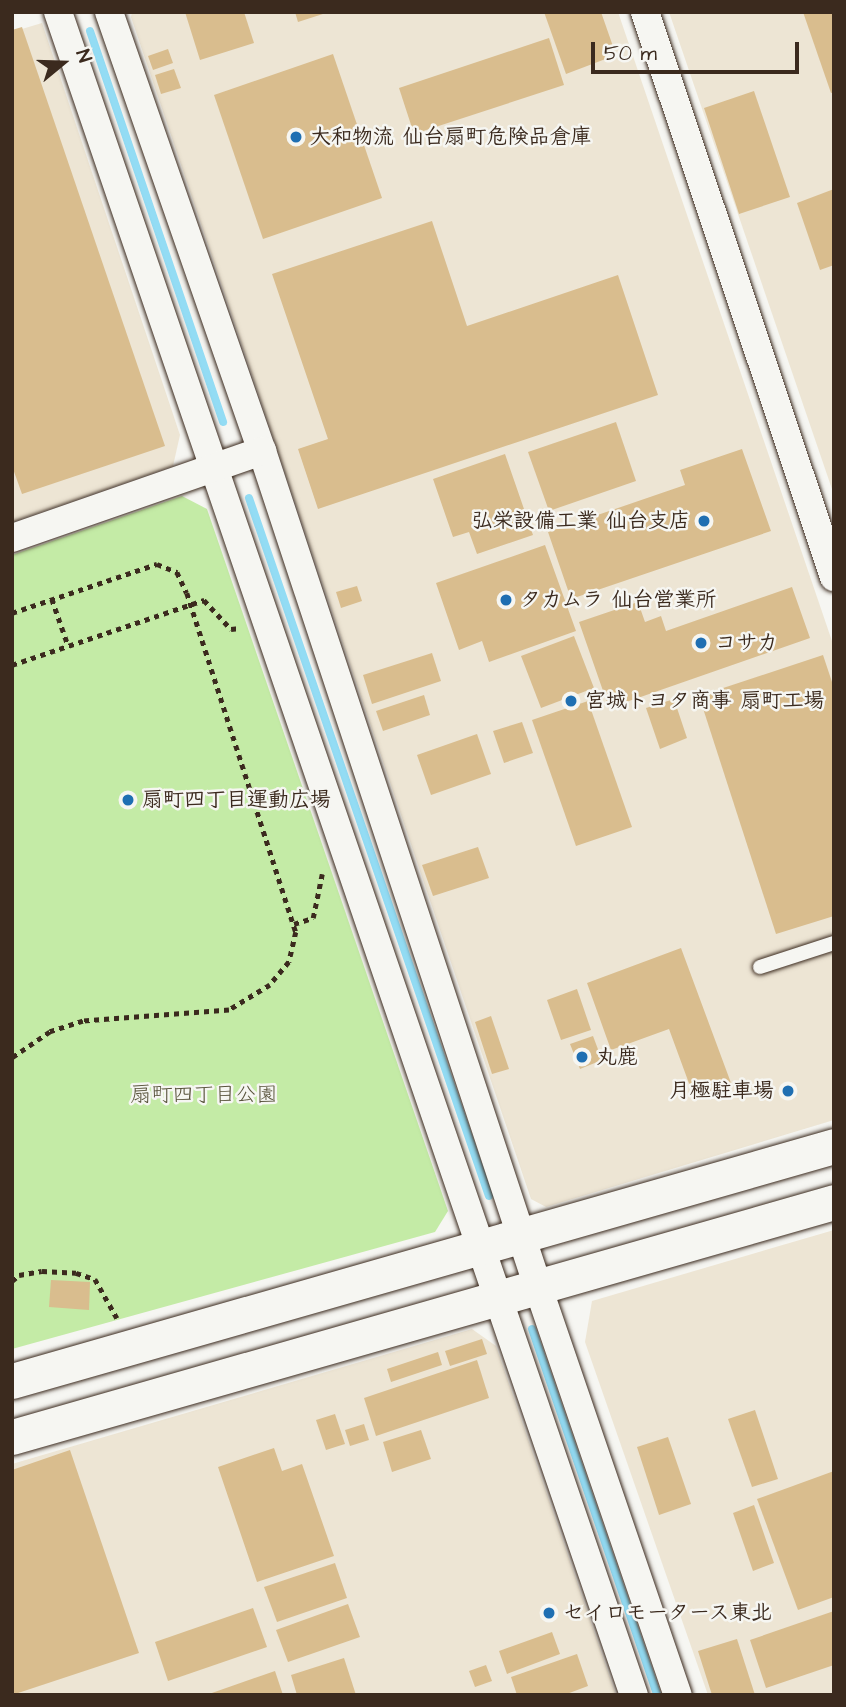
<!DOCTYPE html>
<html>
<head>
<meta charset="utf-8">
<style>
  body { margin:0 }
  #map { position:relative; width:846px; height:1707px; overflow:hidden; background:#f6f6f2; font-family:"Architects Daughter","Klee One",sans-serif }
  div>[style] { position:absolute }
  .built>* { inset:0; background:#ede5d4 }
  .green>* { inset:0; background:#c4eba6 }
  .stream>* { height:8px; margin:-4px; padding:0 4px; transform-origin:4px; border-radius:4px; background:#93dcf4 }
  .building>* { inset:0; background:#d9bd8e }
  .path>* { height:4.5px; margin-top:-2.25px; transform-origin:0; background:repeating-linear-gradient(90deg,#3b2a1e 0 5px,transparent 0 10px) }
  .roads { filter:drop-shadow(0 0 2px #3b2a1e) drop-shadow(0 0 2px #3b2a1e) }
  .service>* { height:14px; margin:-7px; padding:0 7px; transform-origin:7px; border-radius:7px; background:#f6f6f2 }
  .minor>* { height:28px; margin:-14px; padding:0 14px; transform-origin:14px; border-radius:14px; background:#f6f6f2 }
  .tertiary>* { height:35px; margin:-17.5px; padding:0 17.5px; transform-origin:17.5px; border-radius:17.5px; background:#f6f6f2 }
  .dots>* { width:19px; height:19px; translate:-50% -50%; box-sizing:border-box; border:4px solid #f6f6f2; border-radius:50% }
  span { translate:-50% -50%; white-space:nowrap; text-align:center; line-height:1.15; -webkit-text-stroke:5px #f6f6f2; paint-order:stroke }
  .poi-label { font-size:21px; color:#3b2a1e; font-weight:700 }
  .left { translate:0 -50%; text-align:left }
  .right { translate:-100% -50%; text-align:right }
  .park-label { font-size:21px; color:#565139 }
  .frame { position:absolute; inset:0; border:14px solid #3b2a1e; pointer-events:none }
  .north { position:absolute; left:28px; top:28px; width:70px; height:70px; -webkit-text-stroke:5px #f6f6f2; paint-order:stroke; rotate:71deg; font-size:19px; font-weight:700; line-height:28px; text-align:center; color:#3b2a1e }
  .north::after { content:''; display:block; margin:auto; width:24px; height:32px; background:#3b2a1e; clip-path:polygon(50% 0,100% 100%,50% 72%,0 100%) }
  .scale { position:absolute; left:591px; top:42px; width:208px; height:32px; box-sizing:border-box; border:4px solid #3b2a1e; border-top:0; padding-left:9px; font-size:21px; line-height:24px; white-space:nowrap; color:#3b2a1e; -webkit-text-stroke:5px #f6f6f2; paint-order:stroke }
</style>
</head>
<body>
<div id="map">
  <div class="built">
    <i style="clip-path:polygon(132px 12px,618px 12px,834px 647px,834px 1120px,546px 1207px,531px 1199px,131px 17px)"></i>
    <i style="clip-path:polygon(669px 12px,834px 12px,834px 495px)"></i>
    <i style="clip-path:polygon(42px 23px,180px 435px,173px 466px,12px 522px,12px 32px)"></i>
    <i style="clip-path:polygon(834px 1230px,834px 1695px,708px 1695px,585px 1342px,592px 1301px)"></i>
    <i style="clip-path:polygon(472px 1329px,496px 1346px,616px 1695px,12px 1695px,12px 1464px)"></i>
  </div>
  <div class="green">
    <i style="clip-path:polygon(182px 496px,207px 509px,448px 1211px,435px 1232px,12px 1349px,12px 555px)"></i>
  </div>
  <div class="stream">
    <i style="left:90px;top:31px;width:413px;rotate:71.2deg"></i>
    <i style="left:249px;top:498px;width:738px;rotate:71.03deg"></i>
    <i style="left:532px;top:1329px;width:387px;rotate:71.1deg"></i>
  </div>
  <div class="building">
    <i style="clip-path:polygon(185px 12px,244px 12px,254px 43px,200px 60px)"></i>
    <i style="clip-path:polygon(295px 12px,326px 12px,326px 13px,298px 22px)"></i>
    <i style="clip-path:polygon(544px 12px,601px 12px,616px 55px,566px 74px)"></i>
    <i style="clip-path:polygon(803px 12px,834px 12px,834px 92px,831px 93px)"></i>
    <i style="clip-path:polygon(22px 27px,165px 446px,22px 494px,12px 466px,12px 30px)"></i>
    <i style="clip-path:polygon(549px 38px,564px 85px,414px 134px,399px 88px)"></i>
    <i style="clip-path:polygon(168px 49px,173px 63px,153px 70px,148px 56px)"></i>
    <i style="clip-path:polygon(333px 54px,382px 198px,263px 239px,214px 95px)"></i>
    <i style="clip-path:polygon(174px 69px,181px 88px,161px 94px,155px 75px)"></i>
    <i style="clip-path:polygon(754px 91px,790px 197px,739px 214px,704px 108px)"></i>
    <i style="clip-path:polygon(834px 189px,834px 265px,820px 270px,797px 203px)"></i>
    <i style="clip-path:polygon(432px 221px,467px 326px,618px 275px,658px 395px,318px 509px,298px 449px,328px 439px,272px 274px)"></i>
    <i style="clip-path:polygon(616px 422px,636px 481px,549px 511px,528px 452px)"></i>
    <i style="clip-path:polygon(742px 449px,771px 531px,571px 599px,548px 532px,685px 485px,680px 470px)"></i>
    <i style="clip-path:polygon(505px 454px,533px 535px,477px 554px,469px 532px,453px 537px,433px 479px)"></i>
    <i style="clip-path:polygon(545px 545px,576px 631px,489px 662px,482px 641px,459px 650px,436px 583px)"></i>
    <i style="clip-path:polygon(357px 586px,362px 601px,341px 608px,336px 592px)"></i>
    <i style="clip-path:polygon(792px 587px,810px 638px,609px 708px,579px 622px,638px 602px,645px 622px,661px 616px,666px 631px)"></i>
    <i style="clip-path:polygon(574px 636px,594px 688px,541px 708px,521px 656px)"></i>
    <i style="clip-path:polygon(432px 653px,441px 681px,372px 704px,363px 675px)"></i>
    <i style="clip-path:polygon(823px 655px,834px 688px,834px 916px,776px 934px,699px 696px)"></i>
    <i style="clip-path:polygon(424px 695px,430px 715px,383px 731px,376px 711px)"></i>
    <i style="clip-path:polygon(674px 699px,687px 738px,660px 749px,646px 708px)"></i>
    <i style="clip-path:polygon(588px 701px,632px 827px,576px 846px,532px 720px)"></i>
    <i style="clip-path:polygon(522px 722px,533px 753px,504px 763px,493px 731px)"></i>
    <i style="clip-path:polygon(477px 734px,491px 774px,431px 795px,417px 755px)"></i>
    <i style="clip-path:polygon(478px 847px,489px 878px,433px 896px,422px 865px)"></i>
    <i style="clip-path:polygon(681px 948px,731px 1083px,694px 1097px,669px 1029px,611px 1050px,587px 983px)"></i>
    <i style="clip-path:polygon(577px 989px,591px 1030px,561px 1040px,547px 1000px)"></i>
    <i style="clip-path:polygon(491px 1016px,509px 1069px,492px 1074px,475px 1022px)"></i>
    <i style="clip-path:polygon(593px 1036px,602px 1060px,580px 1069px,570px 1044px)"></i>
    <i style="clip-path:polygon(51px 1280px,90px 1282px,89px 1310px,49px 1307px)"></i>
    <i style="clip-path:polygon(482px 1339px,487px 1354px,450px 1366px,445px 1351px)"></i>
    <i style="clip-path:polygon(438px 1352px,442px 1365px,391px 1382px,387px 1369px)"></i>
    <i style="clip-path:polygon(477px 1360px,489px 1398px,376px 1436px,364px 1398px)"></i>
    <i style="clip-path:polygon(755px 1410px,778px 1479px,752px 1487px,728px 1419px)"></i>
    <i style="clip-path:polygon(335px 1414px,345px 1444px,326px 1450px,316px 1420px)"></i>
    <i style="clip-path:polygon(364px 1424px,369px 1440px,350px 1446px,345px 1430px)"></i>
    <i style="clip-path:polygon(421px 1430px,431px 1459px,392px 1472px,383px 1442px)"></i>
    <i style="clip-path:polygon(668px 1437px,691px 1504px,659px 1515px,637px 1447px)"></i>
    <i style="clip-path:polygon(274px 1448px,282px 1471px,302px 1464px,334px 1556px,257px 1582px,218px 1467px)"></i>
    <i style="clip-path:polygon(70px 1450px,139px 1653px,12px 1695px,12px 1470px)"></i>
    <i style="clip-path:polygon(834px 1471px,834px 1597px,798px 1610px,757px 1499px)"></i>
    <i style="clip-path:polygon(754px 1505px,774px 1563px,753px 1571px,733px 1513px)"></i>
    <i style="clip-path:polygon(335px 1563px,347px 1598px,277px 1622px,264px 1587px)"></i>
    <i style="clip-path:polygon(348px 1604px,360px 1637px,288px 1662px,276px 1630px)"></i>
    <i style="clip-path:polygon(253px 1608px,267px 1647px,168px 1681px,155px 1642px)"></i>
    <i style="clip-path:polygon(834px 1611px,834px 1665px,766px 1688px,750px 1640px)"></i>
    <i style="clip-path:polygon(552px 1632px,560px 1654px,507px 1674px,499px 1651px)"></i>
    <i style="clip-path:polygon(737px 1639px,755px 1695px,712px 1695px,698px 1651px)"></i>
    <i style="clip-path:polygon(577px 1654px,588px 1686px,564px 1695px,517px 1695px,511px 1677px)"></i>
    <i style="clip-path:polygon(344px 1658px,356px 1695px,297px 1695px,291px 1675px)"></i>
    <i style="clip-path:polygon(486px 1665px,492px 1681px,475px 1687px,469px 1671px)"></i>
    <i style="clip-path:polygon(275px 1671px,283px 1695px,209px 1695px,209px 1694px)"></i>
  </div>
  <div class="path">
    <i style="left:52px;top:599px;width:49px;rotate:70.8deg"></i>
    <i style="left:12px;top:613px;width:153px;rotate:-18.7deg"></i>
    <i style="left:157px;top:564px;width:22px;rotate:22deg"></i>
    <i style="left:177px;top:572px;width:23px;rotate:65deg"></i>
    <i style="left:187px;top:593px;width:356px;rotate:72.2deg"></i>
    <i style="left:296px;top:932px;width:31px;rotate:103deg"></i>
    <i style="left:289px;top:962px;width:30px;rotate:130deg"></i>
    <i style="left:270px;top:985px;width:48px;rotate:148.6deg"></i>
    <i style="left:229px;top:1010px;width:146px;rotate:175.7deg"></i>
    <i style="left:83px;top:1021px;width:35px;rotate:162deg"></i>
    <i style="left:50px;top:1032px;width:46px;rotate:145.6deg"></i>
    <i style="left:12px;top:665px;width:203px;rotate:-18.7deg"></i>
    <i style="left:204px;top:600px;width:40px;rotate:47deg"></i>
    <i style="left:231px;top:629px;width:9px;rotate:-6deg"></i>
    <i style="left:294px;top:924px;width:20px;rotate:-18deg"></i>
    <i style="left:313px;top:918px;width:45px;rotate:-78.4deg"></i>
    <i style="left:12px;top:1281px;width:9px;rotate:-41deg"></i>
    <i style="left:19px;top:1275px;width:23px;rotate:-10deg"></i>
    <i style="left:42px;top:1271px;width:34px;rotate:3deg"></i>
    <i style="left:76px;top:1273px;width:20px;rotate:18deg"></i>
    <i style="left:95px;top:1279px;width:45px;rotate:60.6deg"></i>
  </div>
  <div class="roads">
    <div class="service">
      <i style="left:760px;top:967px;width:78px;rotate:-18deg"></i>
    </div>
    <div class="minor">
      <i style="left:58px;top:12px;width:1779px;rotate:71.11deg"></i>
      <i style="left:109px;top:12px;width:465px;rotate:70.8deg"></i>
      <i style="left:262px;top:451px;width:880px;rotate:71.73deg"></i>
      <i style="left:538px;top:1287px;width:431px;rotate:71.1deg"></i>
      <i style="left:645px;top:12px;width:596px;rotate:71.5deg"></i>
      <i style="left:12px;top:538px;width:265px;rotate:-19.2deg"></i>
    </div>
    <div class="tertiary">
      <i style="left:12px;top:1381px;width:855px;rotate:-15.95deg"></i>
      <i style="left:12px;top:1437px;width:855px;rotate:-15.95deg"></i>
    </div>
  </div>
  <div class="dots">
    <i style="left:296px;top:137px;background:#1f6fb2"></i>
    <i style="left:704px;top:521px;background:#1f6fb2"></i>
    <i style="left:506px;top:600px;background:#1f6fb2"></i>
    <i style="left:701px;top:643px;background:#1f6fb2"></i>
    <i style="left:571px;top:701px;background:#1f6fb2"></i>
    <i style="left:128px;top:800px;background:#1f6fb2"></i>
    <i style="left:582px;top:1057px;background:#1f6fb2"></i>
    <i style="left:788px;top:1091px;background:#1f6fb2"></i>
    <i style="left:549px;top:1613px;background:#1f6fb2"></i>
  </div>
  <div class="poi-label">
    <span class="left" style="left:310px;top:137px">大和物流 仙台扇町危険品倉庫</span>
    <span class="right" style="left:690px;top:521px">弘栄設備工業 仙台支店</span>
    <span class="left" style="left:520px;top:600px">タカムラ 仙台営業所</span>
    <span class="left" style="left:715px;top:643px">コサカ</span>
    <span class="left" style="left:585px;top:701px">宮城トヨタ商事 扇町工場</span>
    <span class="left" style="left:142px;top:800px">扇町四丁目運動広場</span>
    <span class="left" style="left:596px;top:1057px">丸鹿</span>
    <span class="right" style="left:774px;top:1091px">月極駐車場</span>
    <span class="left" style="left:563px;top:1613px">セイロモータース東北</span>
  </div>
  <div class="park-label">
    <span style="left:204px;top:1095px">扇町四丁目公園</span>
  </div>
  <div class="frame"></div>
  <div class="north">N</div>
  <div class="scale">50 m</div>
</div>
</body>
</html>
